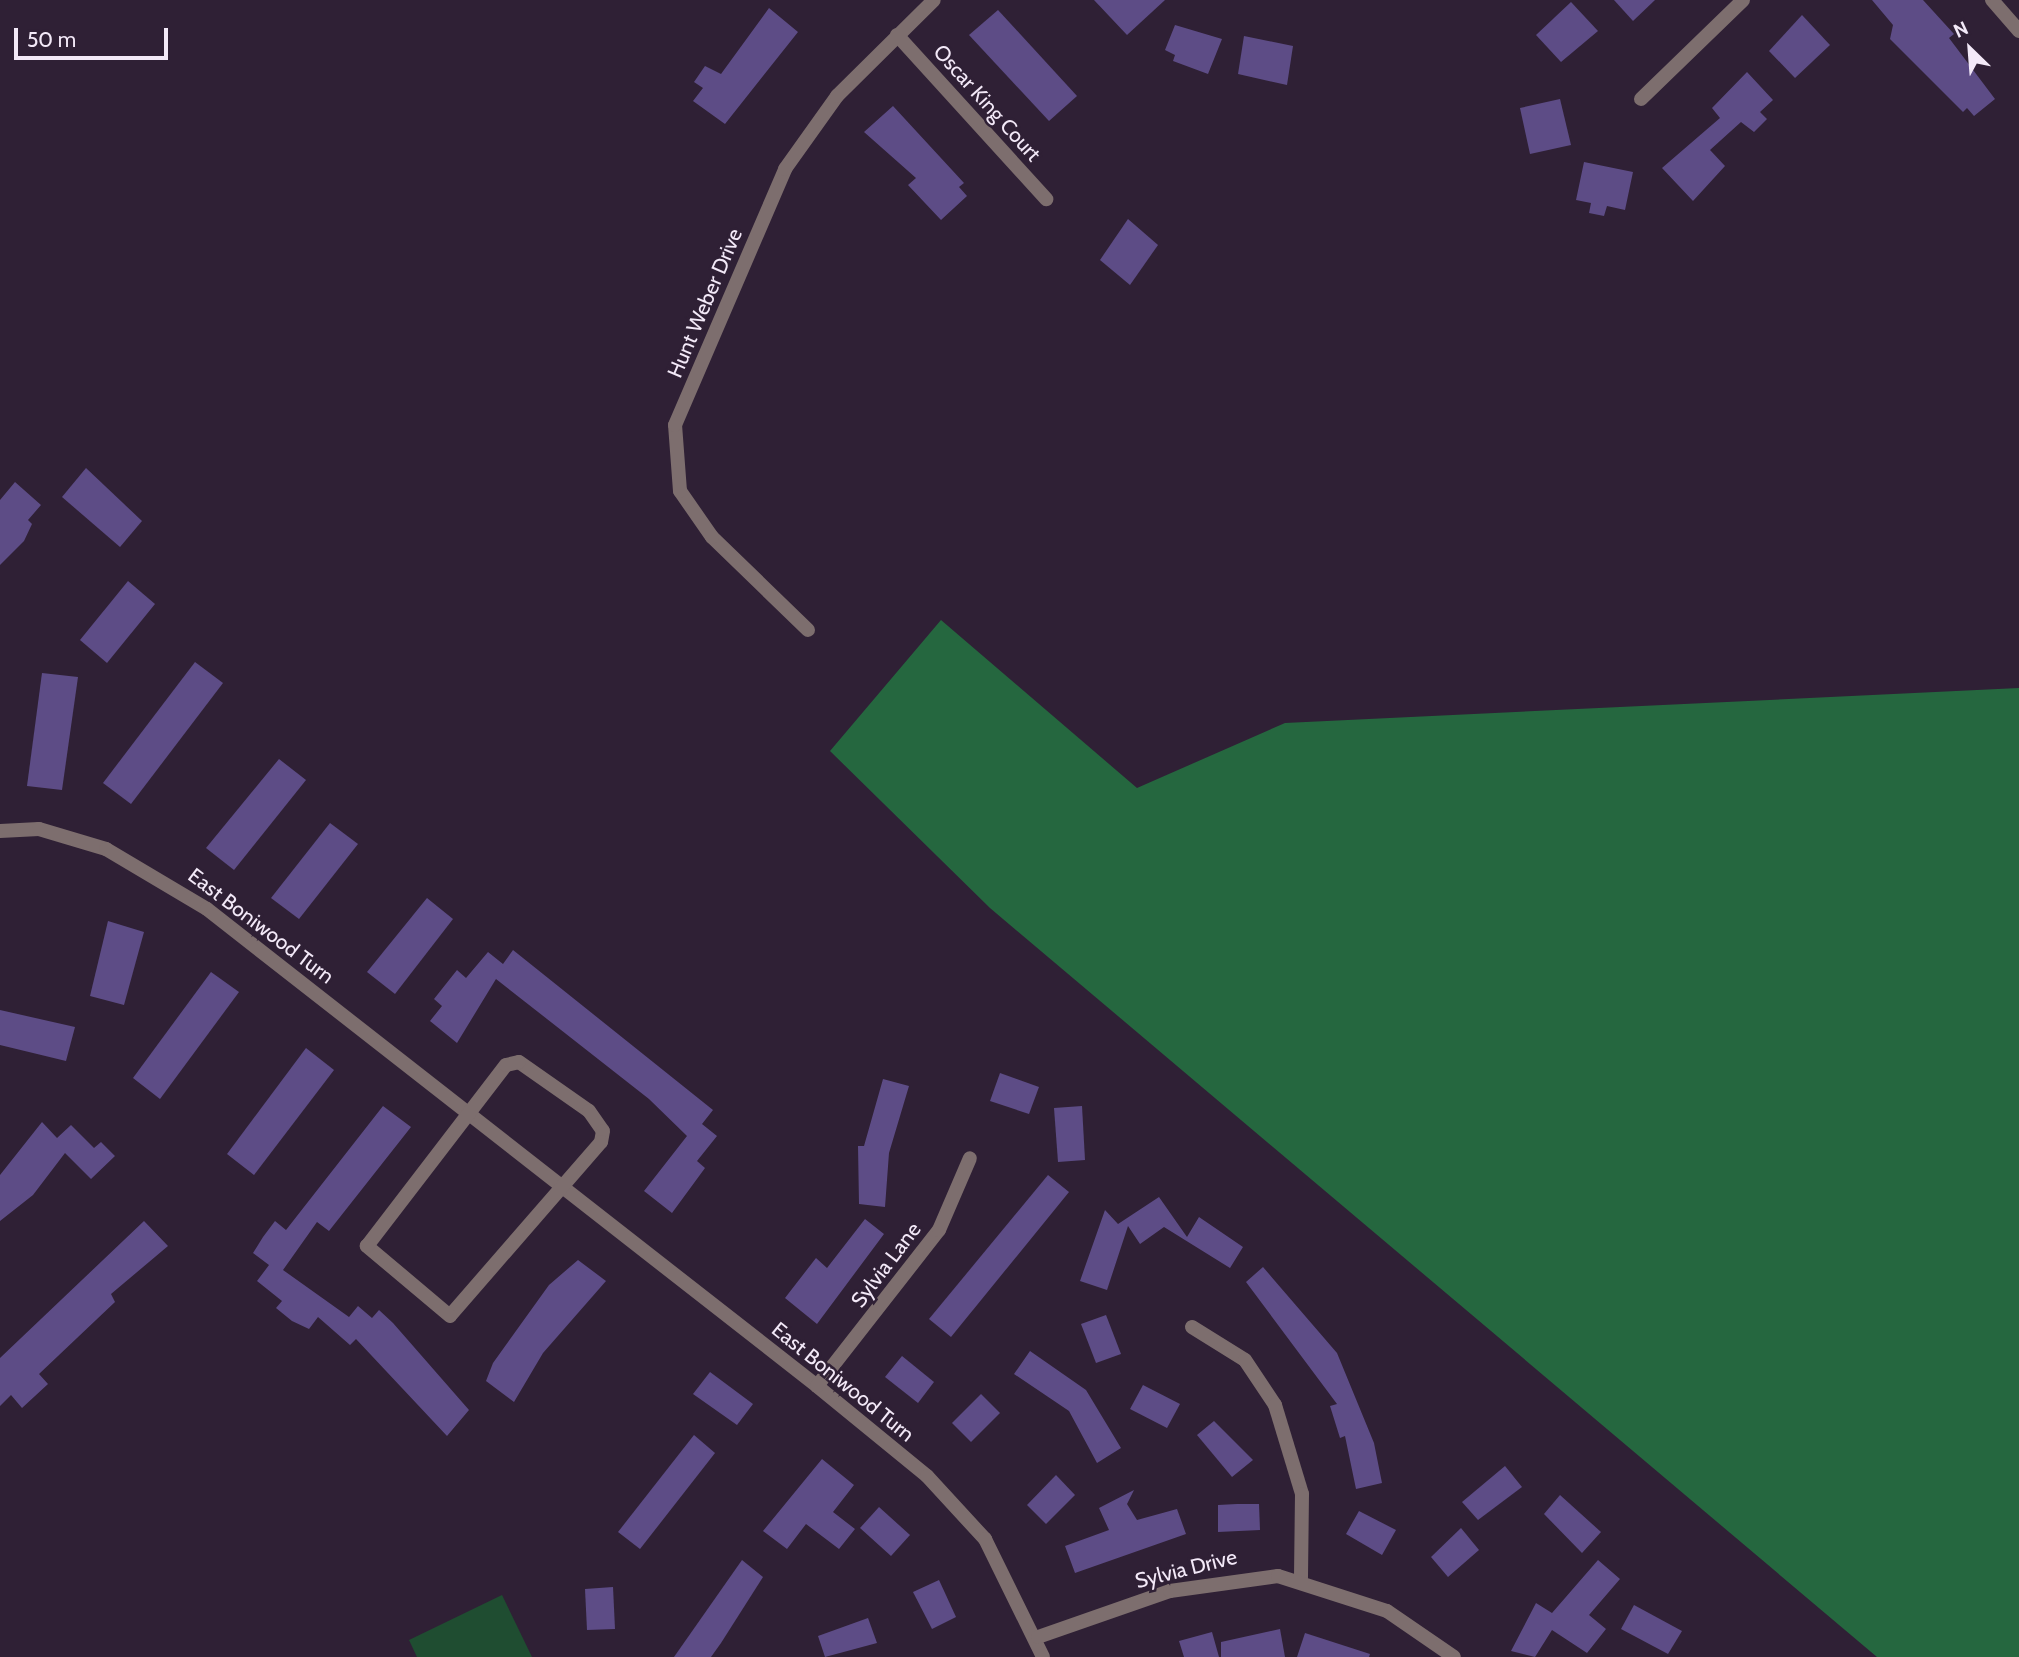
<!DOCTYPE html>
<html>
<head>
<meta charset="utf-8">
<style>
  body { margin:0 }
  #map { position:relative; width:2019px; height:1657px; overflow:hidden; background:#2f2035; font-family:Cabin,sans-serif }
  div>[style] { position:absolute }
  .green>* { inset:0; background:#1f4d31 }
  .forest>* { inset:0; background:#25673f }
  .building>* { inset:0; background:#5d4c86 }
  .minor>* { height:14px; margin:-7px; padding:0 7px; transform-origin:7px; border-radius:7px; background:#7d6e6e }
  span { translate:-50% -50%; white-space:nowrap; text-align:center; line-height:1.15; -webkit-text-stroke:5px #2f2035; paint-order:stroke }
  .street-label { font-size:21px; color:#f3e9f8 }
  .north { position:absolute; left:1935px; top:14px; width:70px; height:70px; -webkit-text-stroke:5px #2f2035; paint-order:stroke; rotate:335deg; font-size:19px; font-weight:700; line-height:28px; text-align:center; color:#f3e9f8 }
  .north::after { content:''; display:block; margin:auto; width:24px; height:32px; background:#f3e9f8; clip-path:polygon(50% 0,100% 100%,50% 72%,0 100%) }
  .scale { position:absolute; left:14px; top:28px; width:154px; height:32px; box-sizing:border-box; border:4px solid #f3e9f8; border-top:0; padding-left:9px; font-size:21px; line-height:24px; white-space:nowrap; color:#f3e9f8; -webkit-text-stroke:5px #2f2035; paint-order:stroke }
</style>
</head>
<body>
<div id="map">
  <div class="green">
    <i style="clip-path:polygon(502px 1595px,532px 1657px,417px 1657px,409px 1640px)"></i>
  </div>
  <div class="forest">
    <i style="clip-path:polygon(941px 620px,1137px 788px,1285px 723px,2019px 688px,2019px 1657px,1877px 1657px,990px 908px,830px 751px)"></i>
  </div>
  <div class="building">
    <i style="clip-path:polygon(1094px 0,1165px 0,1127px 35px)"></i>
    <i style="clip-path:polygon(1614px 0,1655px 0,1633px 21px)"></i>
    <i style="clip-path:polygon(1872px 0,1923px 0,1954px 34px,1949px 38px,1995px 99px,1974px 116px,1967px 108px,1963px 112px,1890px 39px,1893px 25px)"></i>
    <i style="clip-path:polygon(1571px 2px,1598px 31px,1561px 62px,1536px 35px)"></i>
    <i style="clip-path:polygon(769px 8px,798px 32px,725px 124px,693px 101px,703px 88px,694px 82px,705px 66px,721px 74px)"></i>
    <i style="clip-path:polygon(998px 10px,1077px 96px,1049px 121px,969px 35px)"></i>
    <i style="clip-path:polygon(1802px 15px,1830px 45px,1795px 78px,1769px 51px)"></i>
    <i style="clip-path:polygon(1175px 25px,1222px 39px,1208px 74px,1173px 61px,1175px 55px,1165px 50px)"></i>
    <i style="clip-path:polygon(1244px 36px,1293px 46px,1287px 85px,1238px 74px)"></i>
    <i style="clip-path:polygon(1747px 72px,1773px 100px,1760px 112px,1767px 119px,1754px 132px,1741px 122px,1710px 150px,1725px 166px,1693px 201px,1662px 168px,1720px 118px,1712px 108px)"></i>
    <i style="clip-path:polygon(1560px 99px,1571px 145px,1530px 154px,1520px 108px)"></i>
    <i style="clip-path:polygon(893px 106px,964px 183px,959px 187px,967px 196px,941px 220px,908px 185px,916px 178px,864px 132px)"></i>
    <i style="clip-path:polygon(1584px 162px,1633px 172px,1625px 210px,1607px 206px,1604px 216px,1589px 213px,1591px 203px,1576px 200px)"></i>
    <i style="clip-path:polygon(1128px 219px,1158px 245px,1130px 285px,1100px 260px)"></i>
    <i style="clip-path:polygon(86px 468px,142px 521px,120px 547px,62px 497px)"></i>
    <i style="clip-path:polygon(15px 482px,41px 505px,28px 520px,32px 524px,24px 541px,0 565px,0 500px)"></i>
    <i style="clip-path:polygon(128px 581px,155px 604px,107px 663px,80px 640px)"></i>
    <i style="clip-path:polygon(195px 662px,223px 683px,131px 804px,103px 783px)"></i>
    <i style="clip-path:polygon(42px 673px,78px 677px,62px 790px,27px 786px)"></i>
    <i style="clip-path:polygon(279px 759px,306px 780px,234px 870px,206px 848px)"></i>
    <i style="clip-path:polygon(330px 823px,358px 844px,299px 919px,271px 898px)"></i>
    <i style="clip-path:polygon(427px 898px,453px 919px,395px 994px,367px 972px)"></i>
    <i style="clip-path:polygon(108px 921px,144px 932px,124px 1005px,90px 996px)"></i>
    <i style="clip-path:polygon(513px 950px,713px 1110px,702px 1124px,717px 1136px,697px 1161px,705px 1168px,672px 1213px,644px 1191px,687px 1136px,649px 1099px,496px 979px,457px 1043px,430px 1021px,442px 1006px,434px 999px,457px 970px,466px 978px,488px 952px,503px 964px)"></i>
    <i style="clip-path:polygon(211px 972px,239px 992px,160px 1099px,133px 1078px)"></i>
    <i style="clip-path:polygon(0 1010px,75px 1027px,66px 1061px,0 1045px)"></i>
    <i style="clip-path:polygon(306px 1048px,334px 1070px,254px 1175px,227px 1154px)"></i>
    <i style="clip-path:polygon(1000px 1073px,1039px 1087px,1029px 1114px,990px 1101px)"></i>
    <i style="clip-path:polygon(883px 1079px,909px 1086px,889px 1153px,885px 1207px,859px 1204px,858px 1146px,864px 1146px)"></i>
    <i style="clip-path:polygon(383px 1106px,411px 1127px,329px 1231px,317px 1222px,283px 1270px,349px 1317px,358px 1306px,372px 1318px,379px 1310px,393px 1323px,469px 1410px,447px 1436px,356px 1339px,350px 1345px,318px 1317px,309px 1329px,292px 1321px,276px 1308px,282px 1301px,257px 1281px,269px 1265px,253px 1253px,263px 1237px,275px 1221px,286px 1230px)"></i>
    <i style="clip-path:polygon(1082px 1106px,1085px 1160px,1058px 1162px,1054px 1108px)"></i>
    <i style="clip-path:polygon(42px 1122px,57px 1138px,71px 1125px,94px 1148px,101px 1142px,115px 1156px,91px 1179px,65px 1153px,33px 1195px,0 1221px,0 1175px)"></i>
    <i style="clip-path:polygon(1048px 1175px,1069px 1192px,951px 1337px,929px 1319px)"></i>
    <i style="clip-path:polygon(1159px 1197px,1187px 1237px,1199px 1217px,1243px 1247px,1230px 1268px,1164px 1227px,1140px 1244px,1128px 1226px,1107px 1290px,1080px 1281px,1105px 1210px,1118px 1224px)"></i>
    <i style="clip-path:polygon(865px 1219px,884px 1234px,817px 1324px,785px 1298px,816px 1258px,827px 1268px)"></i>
    <i style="clip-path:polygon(144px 1221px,168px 1246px,111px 1294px,115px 1302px,39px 1374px,48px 1384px,22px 1408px,11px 1395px,0 1406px,0 1358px)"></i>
    <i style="clip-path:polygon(578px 1260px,606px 1281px,543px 1353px,514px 1402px,486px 1381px,493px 1363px,549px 1285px)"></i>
    <i style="clip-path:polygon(1263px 1267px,1337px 1353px,1374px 1443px,1382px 1483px,1356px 1489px,1345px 1436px,1340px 1438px,1330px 1406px,1337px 1404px,1246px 1282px)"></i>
    <i style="clip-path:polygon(1106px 1315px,1121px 1354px,1096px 1363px,1081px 1324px)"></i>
    <i style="clip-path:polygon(1030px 1351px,1086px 1390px,1121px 1448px,1097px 1463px,1069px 1411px,1014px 1374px)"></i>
    <i style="clip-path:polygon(902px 1356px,934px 1382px,918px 1403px,885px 1377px)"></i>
    <i style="clip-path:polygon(710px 1372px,753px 1404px,737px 1425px,693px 1394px)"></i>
    <i style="clip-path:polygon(1143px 1385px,1180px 1404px,1167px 1428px,1130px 1409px)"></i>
    <i style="clip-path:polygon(981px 1394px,1000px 1413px,971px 1442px,952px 1423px)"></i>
    <i style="clip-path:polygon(1214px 1421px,1253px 1460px,1232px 1477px,1197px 1435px)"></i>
    <i style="clip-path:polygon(694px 1435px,715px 1453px,640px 1549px,618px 1532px)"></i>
    <i style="clip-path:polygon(822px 1459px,854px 1485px,833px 1512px,855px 1529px,839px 1549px,806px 1524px,787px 1549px,763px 1531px)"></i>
    <i style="clip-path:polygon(1505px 1466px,1522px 1487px,1478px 1520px,1462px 1502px)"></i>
    <i style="clip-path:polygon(1056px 1475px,1075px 1495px,1046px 1524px,1027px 1505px)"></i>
    <i style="clip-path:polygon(1134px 1490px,1127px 1504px,1137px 1520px,1177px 1509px,1186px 1534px,1075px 1573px,1065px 1546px,1109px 1530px,1099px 1508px)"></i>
    <i style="clip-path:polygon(1560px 1495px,1601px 1532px,1582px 1553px,1544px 1514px)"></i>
    <i style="clip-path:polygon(1237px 1504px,1259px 1504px,1260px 1530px,1218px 1532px,1218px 1505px)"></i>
    <i style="clip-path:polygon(879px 1507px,910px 1535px,891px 1556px,860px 1528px)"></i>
    <i style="clip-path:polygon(1359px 1511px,1396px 1530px,1382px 1555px,1346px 1534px)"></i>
    <i style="clip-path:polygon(1461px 1528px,1479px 1550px,1448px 1577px,1431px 1557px)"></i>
    <i style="clip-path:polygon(742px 1560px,763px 1577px,721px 1643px,711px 1657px,674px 1657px)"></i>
    <i style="clip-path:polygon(1598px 1560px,1620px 1579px,1589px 1615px,1606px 1629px,1587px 1653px,1552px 1630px,1535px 1657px,1511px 1651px,1536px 1603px,1552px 1613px)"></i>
    <i style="clip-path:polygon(939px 1580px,956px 1617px,932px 1629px,913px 1592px)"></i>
    <i style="clip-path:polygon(613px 1587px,615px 1629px,587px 1630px,585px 1589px)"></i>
    <i style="clip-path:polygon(1634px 1605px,1682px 1631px,1668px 1654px,1621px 1629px)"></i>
    <i style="clip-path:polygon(868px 1618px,877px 1643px,825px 1657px,818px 1636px)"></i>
    <i style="clip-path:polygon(1280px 1629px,1285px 1657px,1221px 1657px,1221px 1642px)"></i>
    <i style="clip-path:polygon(1212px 1632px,1219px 1657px,1184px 1657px,1179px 1641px)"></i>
    <i style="clip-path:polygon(1305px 1633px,1370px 1654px,1369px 1657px,1297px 1657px)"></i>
  </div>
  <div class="minor">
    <i style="left:1992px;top:0;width:41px;rotate:48.9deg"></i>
    <i style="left:897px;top:35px;width:222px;rotate:47.7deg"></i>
    <i style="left:1641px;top:99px;width:142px;rotate:-44.1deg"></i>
    <i style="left:808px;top:630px;width:134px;rotate:-135.9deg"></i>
    <i style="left:712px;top:537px;width:56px;rotate:-124.8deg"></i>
    <i style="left:680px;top:491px;width:66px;rotate:-94.3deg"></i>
    <i style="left:675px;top:425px;width:279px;rotate:-66.7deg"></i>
    <i style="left:785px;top:169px;width:90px;rotate:-54.5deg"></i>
    <i style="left:837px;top:96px;width:136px;rotate:-44.7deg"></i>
    <i style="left:0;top:831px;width:39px;rotate:-3deg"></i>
    <i style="left:39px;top:829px;width:70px;rotate:16.6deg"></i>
    <i style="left:106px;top:849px;width:117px;rotate:30.7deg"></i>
    <i style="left:207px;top:909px;width:774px;rotate:38.02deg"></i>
    <i style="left:817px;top:1386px;width:142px;rotate:39.3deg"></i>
    <i style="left:927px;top:1476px;width:86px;rotate:47.4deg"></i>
    <i style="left:985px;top:1539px;width:131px;rotate:63.8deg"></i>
    <i style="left:519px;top:1062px;width:85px;rotate:35deg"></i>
    <i style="left:589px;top:1111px;width:24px;rotate:55deg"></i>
    <i style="left:603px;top:1131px;width:11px;rotate:100deg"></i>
    <i style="left:601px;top:1142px;width:230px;rotate:131deg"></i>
    <i style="left:450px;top:1316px;width:109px;rotate:-139.9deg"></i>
    <i style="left:367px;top:1246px;width:228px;rotate:-52.5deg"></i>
    <i style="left:506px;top:1065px;width:13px;rotate:-13deg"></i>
    <i style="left:1192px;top:1327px;width:62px;rotate:31.9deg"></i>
    <i style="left:1245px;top:1360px;width:54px;rotate:56.3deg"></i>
    <i style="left:1275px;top:1405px;width:93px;rotate:73.1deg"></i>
    <i style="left:1302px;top:1494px;width:85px;rotate:90.7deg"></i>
    <i style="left:817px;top:1386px;width:198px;rotate:-52deg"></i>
    <i style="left:939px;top:1230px;width:78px;rotate:-66.7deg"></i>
    <i style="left:1038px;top:1637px;width:140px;rotate:-19.2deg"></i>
    <i style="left:1170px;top:1591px;width:109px;rotate:-7.9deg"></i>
    <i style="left:1278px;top:1576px;width:114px;rotate:17.8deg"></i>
    <i style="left:1387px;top:1611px;width:81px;rotate:34.5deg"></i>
  </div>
  <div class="street-label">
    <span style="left:987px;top:103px;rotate:48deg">Oscar King Court</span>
    <span style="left:705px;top:303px;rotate:-67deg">Hunt Weber Drive</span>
    <span style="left:261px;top:926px;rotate:37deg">East Boniwood Turn</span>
    <span style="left:886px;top:1265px;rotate:-53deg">Sylvia Lane</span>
    <span style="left:843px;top:1382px;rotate:39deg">East Boniwood Turn</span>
    <span style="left:1186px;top:1569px;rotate:-14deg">Sylvia Drive</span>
  </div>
  <div class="north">N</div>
  <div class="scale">50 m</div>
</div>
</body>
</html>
